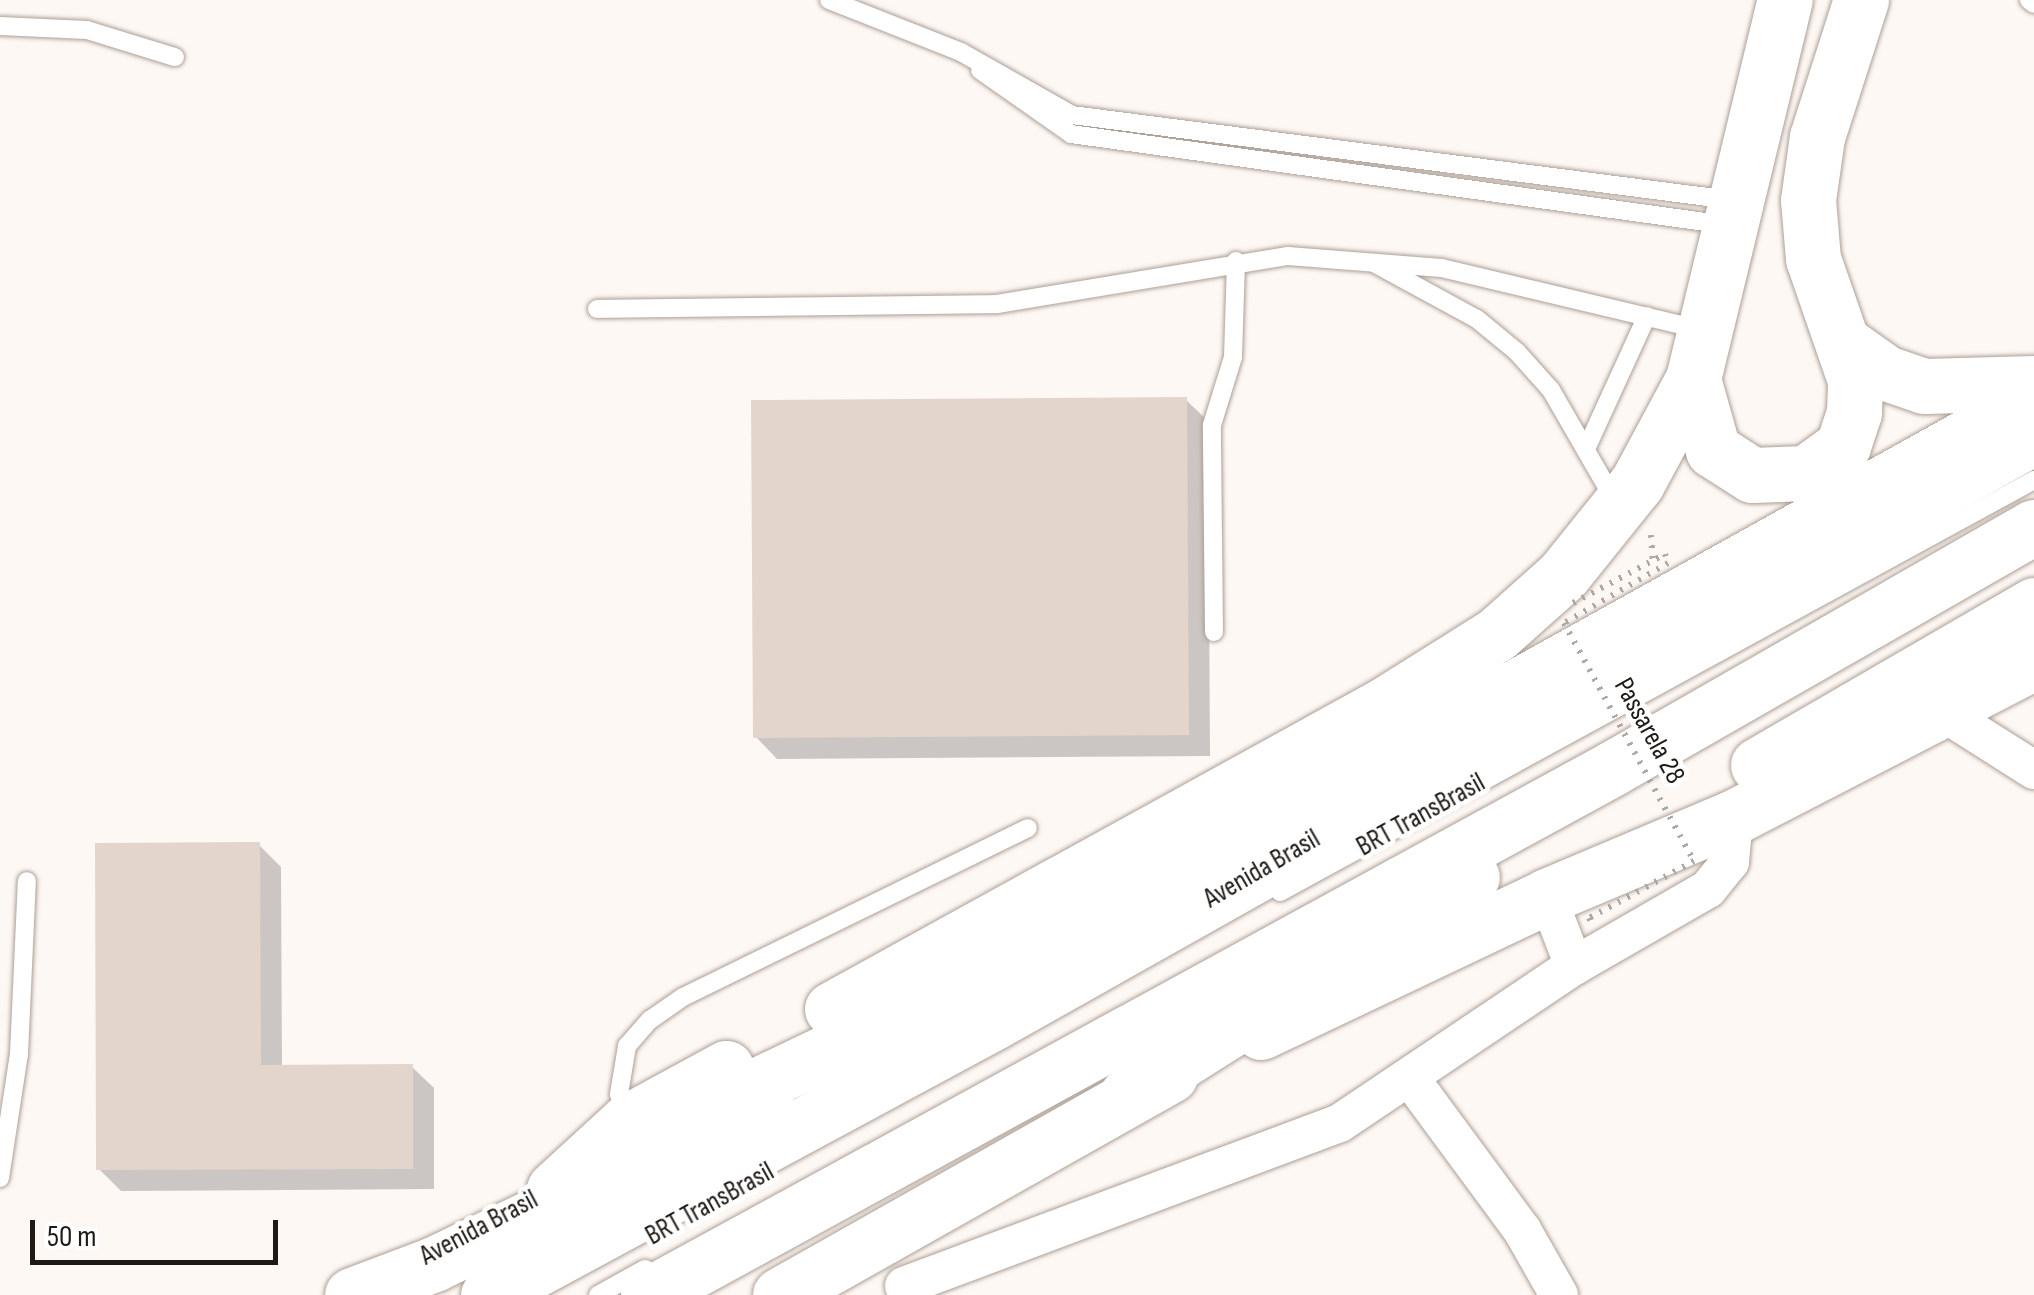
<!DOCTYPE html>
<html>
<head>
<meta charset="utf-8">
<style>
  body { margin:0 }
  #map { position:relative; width:2034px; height:1295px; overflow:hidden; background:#fef8f4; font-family:"Sofia Sans Condensed",sans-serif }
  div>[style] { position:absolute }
  .shadow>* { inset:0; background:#0003 }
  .building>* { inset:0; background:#e3d5cb }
  .path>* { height:6px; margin-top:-3px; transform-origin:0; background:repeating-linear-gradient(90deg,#ada8a4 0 2.5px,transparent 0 10.5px) }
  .roads { filter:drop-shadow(0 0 2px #ac9f95) drop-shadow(0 0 2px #ac9f95) }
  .service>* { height:18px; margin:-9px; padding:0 9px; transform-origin:9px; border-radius:9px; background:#fff }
  .minor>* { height:38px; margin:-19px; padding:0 19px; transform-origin:19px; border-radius:19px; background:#fff }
  .trunk>* { height:55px; margin:-27.5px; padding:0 27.5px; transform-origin:27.5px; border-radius:27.5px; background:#fff }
  .motorway>* { height:55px; margin:-27.5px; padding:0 27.5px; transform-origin:27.5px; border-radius:27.5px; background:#fff }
  .path-bridge>* { height:6px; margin-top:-3px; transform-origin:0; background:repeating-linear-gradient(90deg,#ada8a4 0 2.5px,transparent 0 10.5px) }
  span { translate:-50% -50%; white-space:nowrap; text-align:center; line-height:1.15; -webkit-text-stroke:10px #fff; paint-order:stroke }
  .street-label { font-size:28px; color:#1f1a16 }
  .scale { position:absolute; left:30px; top:1220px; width:248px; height:45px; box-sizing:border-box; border:5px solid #1f1a16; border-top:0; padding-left:12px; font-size:30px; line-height:35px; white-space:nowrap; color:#1f1a16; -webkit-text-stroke:8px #fff; paint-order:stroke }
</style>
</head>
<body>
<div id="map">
  <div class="shadow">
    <i style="clip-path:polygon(1186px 400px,1208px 421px,1210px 756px,777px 759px,756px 737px)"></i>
    <i style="clip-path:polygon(259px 845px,281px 867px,282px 1067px,412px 1067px,434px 1088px,434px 1189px,121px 1191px,99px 1169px)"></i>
  </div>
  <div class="building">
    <i style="clip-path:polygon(1187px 397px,1189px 735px,753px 738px,751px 400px)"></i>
    <i style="clip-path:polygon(260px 842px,261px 1065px,413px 1064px,413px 1169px,96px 1170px,95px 843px)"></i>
  </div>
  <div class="path">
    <i style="left:1651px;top:535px;width:28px;rotate:86deg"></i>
  </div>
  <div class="roads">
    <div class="service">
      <i style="left:829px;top:0;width:142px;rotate:21.5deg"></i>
      <i style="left:961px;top:52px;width:128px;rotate:29.6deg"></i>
      <i style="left:1072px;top:115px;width:664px;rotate:7.35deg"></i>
      <i style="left:2029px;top:0;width:6px;rotate:39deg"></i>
      <i style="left:0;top:26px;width:87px;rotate:2.6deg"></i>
      <i style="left:87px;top:30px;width:92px;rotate:17.1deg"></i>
      <i style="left:980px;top:70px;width:111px;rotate:35.1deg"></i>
      <i style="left:1071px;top:134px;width:662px;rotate:7.9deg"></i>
      <i style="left:1376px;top:264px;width:115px;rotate:28.6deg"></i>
      <i style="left:1477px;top:319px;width:52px;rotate:39.5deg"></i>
      <i style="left:1517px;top:352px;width:51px;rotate:48.2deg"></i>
      <i style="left:1551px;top:390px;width:126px;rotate:60deg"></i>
      <i style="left:597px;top:309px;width:400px;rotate:-0.7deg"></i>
      <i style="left:997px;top:304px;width:295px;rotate:-9.4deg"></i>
      <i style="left:1288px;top:256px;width:154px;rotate:4.5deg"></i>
      <i style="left:1442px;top:268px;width:264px;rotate:13.4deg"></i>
      <i style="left:1586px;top:449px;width:146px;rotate:-65.4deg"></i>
      <i style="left:1214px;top:632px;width:207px;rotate:-90.6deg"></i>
      <i style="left:1212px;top:425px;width:71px;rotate:-72.8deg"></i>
      <i style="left:1233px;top:357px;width:96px;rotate:-88.2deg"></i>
      <i style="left:1280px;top:892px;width:859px;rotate:-28.65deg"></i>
      <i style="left:626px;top:1117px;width:24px;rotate:-107deg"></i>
      <i style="left:619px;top:1094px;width:49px;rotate:-80.5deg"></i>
      <i style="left:627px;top:1046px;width:35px;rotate:-49deg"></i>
      <i style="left:650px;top:1020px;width:40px;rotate:-34.9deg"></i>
      <i style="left:683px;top:997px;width:384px;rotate:-26.1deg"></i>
      <i style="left:0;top:1178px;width:125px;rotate:-81.3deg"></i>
      <i style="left:19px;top:1054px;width:173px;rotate:-87.4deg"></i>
      <i style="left:598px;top:1295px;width:54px;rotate:-29deg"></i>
    </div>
    <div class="minor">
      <i style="left:1941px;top:711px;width:110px;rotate:32.4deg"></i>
      <i style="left:1547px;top:896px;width:75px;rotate:68.9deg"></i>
      <i style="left:1410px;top:1078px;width:189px;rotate:53.6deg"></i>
      <i style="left:1522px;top:1230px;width:75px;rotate:60.4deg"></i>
      <i style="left:904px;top:1286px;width:465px;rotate:-20.5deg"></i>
      <i style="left:1340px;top:1123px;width:282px;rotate:-33.9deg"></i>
      <i style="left:1574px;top:966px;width:155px;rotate:-29.9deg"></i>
      <i style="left:1708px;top:889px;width:35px;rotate:-51deg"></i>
      <i style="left:1730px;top:862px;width:45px;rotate:-84.9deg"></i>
    </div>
    <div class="trunk">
      <i style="left:1845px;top:344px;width:50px;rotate:35.3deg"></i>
      <i style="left:1886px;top:373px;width:40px;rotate:18.9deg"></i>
      <i style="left:1924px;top:386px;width:110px;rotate:-1.6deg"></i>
      <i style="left:1693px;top:379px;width:74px;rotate:74.3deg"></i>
      <i style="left:1713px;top:450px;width:46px;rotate:32.7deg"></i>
      <i style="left:1752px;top:475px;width:54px;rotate:-2.1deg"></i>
      <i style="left:1806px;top:473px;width:46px;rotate:-36.1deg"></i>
      <i style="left:1843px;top:446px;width:35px;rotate:-72deg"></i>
      <i style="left:1854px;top:413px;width:33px;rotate:-88deg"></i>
      <i style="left:1855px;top:380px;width:128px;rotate:-109.1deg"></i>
      <i style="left:1813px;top:259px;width:59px;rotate:-94.8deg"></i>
      <i style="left:1808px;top:200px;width:64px;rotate:-81.9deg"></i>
      <i style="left:1817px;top:137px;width:144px;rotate:-72.2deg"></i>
      <i style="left:1758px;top:765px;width:319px;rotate:-30.1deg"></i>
      <i style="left:832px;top:1009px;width:630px;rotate:-28.84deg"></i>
      <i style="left:1384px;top:705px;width:133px;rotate:-32.1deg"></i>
      <i style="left:1497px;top:634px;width:89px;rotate:-41.8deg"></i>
      <i style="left:1563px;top:575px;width:118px;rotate:-51.2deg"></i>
      <i style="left:1637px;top:483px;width:118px;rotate:-61.7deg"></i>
      <i style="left:1693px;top:379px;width:390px;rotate:-76.4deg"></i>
      <i style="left:1261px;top:1032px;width:317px;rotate:-25.4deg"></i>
      <i style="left:1547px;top:896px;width:203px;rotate:-22.9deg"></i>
      <i style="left:1734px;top:817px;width:338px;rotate:-27.3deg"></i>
      <i style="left:697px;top:1114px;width:399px;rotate:-25.5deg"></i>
      <i style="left:1057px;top:942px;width:1118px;rotate:-29.06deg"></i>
      <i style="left:554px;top:1189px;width:99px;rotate:-42.5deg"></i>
      <i style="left:627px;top:1122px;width:113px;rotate:-28.6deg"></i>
      <i style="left:780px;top:1295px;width:448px;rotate:-29.4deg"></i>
    </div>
    <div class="motorway">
      <i style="left:1127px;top:1095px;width:408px;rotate:-32.3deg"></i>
      <i style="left:352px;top:1295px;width:88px;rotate:-20.7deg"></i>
      <i style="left:434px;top:1264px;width:368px;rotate:-25.6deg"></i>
      <i style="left:488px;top:1295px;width:575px;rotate:-28.35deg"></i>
      <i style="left:994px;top:1022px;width:1193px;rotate:-29.36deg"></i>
      <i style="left:648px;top:1295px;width:1100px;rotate:-28.64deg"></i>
      <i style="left:1613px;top:768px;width:485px;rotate:-29.8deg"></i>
    </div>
  </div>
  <div class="path-bridge">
    <i style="left:1573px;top:603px;width:104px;rotate:-28deg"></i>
    <i style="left:1665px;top:554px;width:9px;rotate:72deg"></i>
    <i style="left:1668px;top:563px;width:120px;rotate:150deg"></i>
    <i style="left:1564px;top:623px;width:271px;rotate:61.4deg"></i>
    <i style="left:1694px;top:861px;width:119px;rotate:151.5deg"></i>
    <i style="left:1589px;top:918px;width:9px;rotate:63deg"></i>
  </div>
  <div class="street-label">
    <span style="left:1649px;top:731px;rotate:61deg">Passarela 28</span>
    <span style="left:1421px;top:815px;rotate:-29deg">BRT TransBrasil</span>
    <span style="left:1262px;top:869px;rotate:-30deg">Avenida Brasil</span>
    <span style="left:710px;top:1204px;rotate:-29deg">BRT TransBrasil</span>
    <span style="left:479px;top:1228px;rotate:-28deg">Avenida Brasil</span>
  </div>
  <div class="scale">50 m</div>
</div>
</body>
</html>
